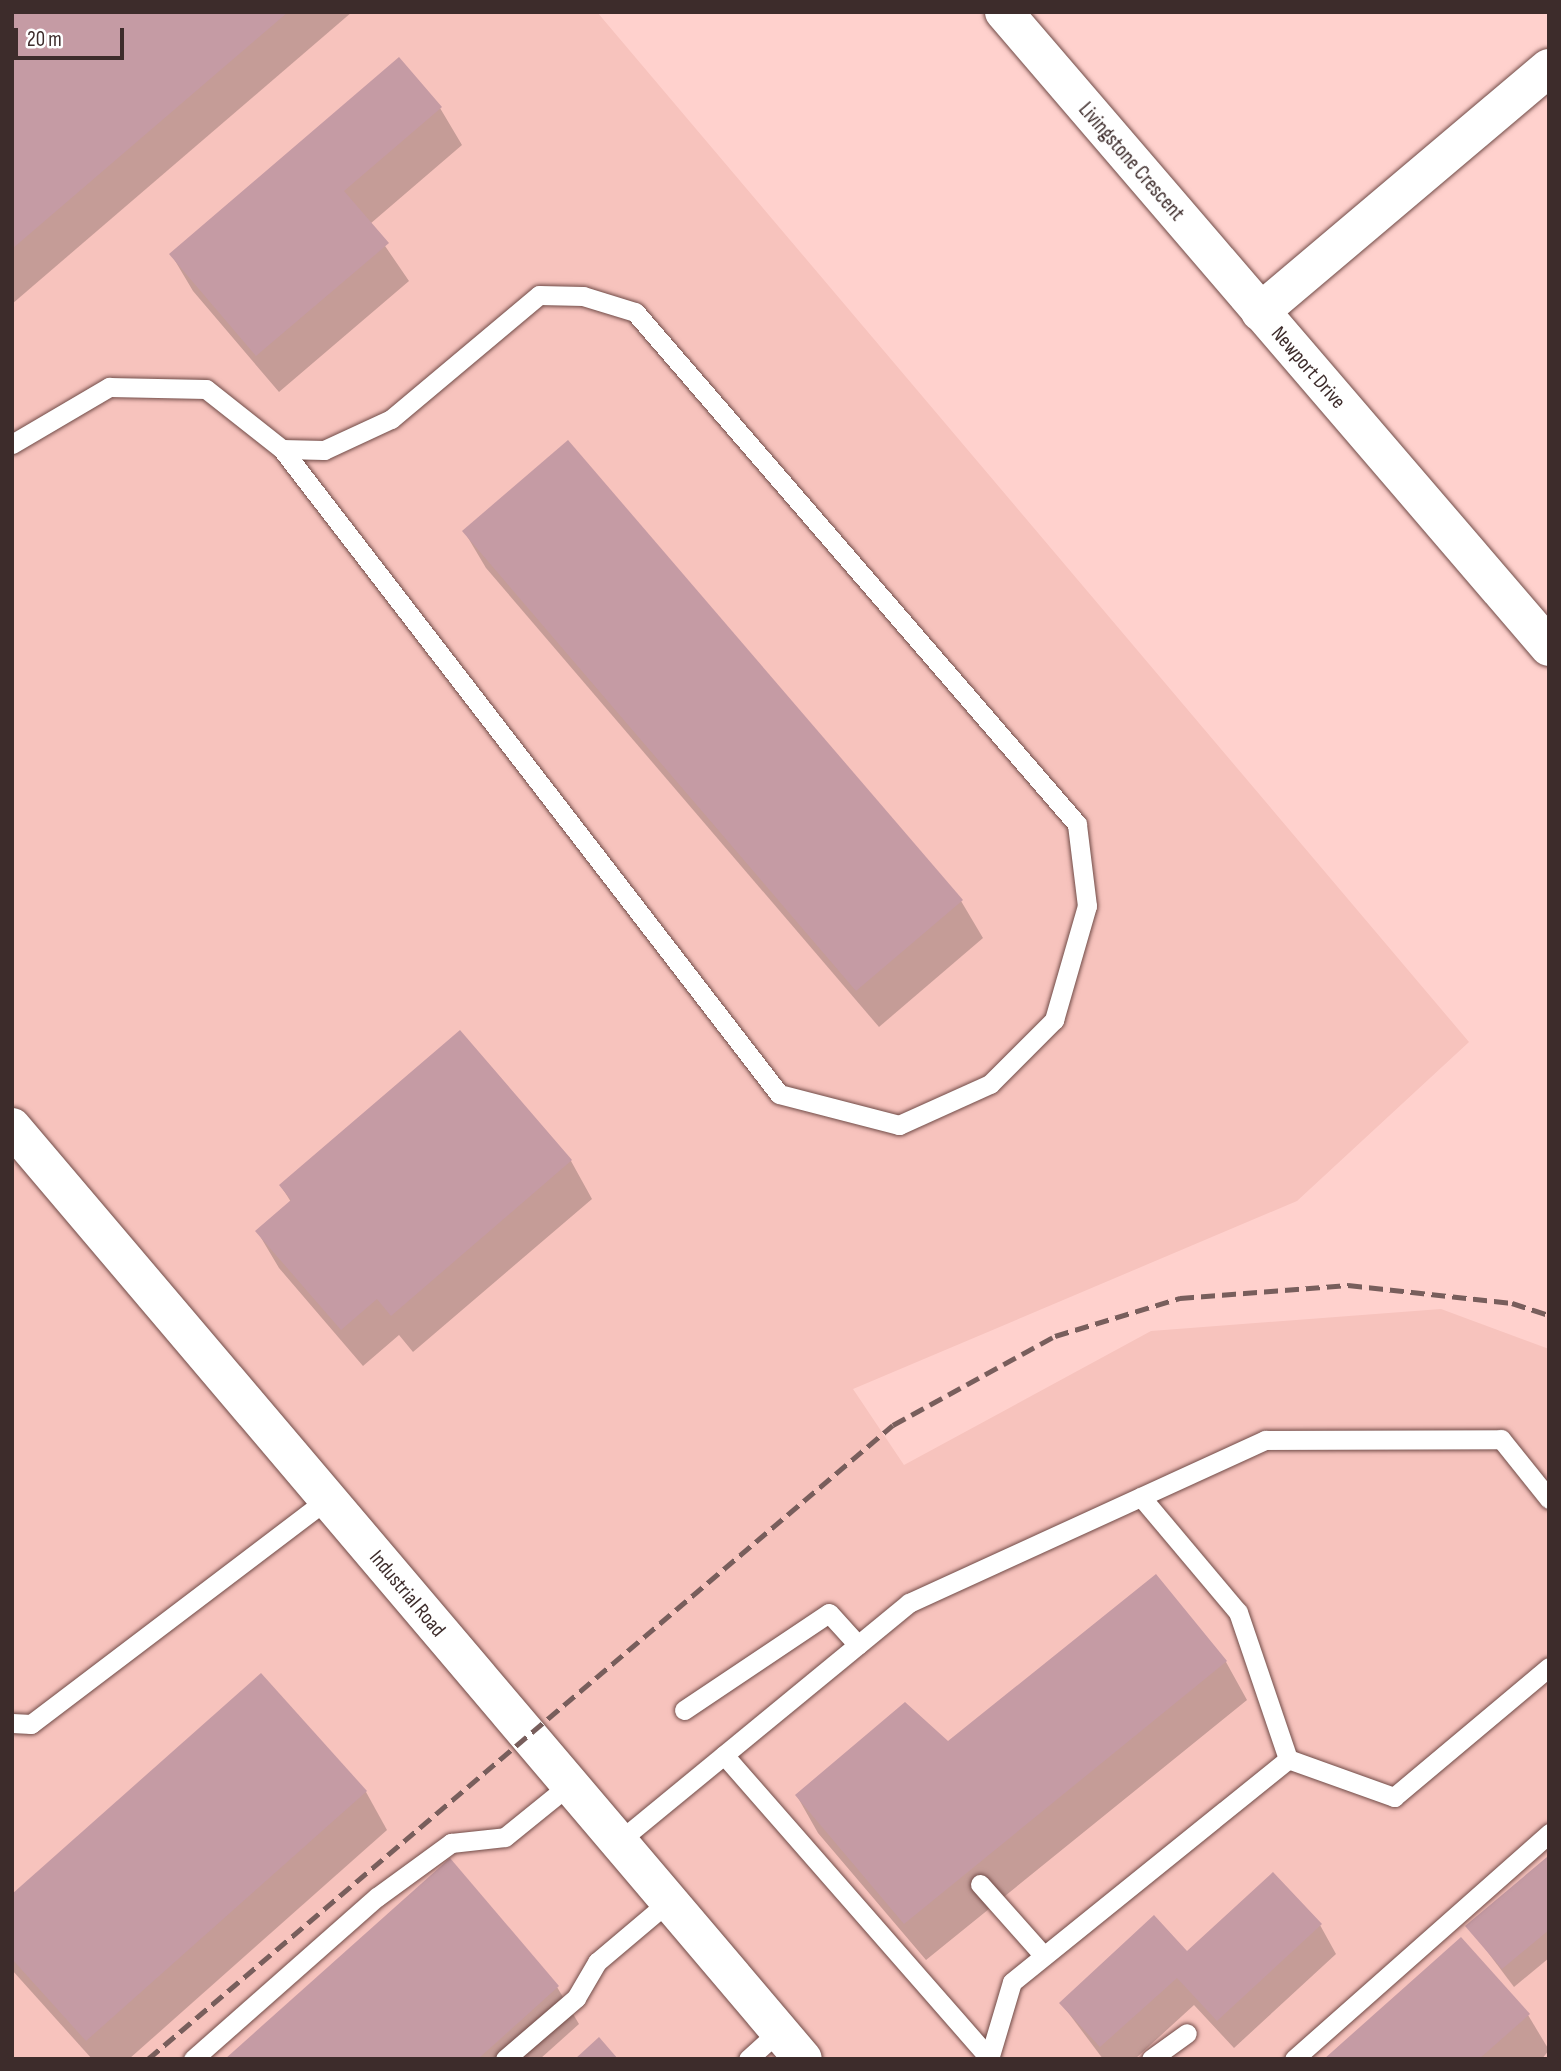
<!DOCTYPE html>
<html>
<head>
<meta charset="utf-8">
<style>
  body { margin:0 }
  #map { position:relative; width:1561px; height:2071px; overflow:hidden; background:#ffd1cd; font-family:"Sofia Sans Condensed",sans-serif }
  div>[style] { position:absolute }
  .built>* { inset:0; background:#f7c3bd }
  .shadow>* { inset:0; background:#0003 }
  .building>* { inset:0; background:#c59ba4 }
  .roads { filter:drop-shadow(0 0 2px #704b47) drop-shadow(0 0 2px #704b47) }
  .lane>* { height:19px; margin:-9.5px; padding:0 9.5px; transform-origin:9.5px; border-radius:9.5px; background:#fff }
  .street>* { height:38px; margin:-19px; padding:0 19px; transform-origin:19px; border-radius:19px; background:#fff }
  .rail>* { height:5px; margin-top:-2.5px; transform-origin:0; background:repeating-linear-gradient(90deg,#785e5c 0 14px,transparent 0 21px) }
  span { translate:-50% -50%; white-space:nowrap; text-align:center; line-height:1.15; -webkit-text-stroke:5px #fff; paint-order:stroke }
  .street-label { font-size:21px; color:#3d2c2b }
  .frame { position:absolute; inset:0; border:14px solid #3d2c2b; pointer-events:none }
  .scale { position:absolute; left:14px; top:28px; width:110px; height:32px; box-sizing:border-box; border:4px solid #3d2c2b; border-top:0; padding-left:9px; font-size:21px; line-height:24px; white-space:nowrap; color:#3d2c2b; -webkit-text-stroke:5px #fff; paint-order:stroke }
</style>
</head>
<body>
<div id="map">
  <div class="built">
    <i style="clip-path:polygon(12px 12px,597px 12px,1469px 1042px,1297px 1201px,853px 1389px,904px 1465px,1151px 1331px,1441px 1309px,1549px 1349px,1549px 2059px,12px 2059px)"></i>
  </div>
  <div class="shadow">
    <i style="clip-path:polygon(12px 12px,352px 12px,12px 304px)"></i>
    <i style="clip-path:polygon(440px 108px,462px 145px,370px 224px,409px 281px,279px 392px,193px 291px,171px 254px)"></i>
    <i style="clip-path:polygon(464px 531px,961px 901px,983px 938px,879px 1027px,486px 568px)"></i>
    <i style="clip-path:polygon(460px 1033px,571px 1161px,592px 1199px,413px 1352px,399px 1335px,363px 1366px,279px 1268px,257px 1231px,291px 1202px,281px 1186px)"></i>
    <i style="clip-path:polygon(1156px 1576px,1226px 1662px,1247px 1700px,926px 1960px,818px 1833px,797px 1796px,948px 1744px)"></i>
    <i style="clip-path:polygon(261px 1675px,366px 1792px,387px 1830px,129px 2059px,92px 2059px,12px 1970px,12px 1896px)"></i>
    <i style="clip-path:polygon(1546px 1860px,1549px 1958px,1514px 1987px,1468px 1926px)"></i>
    <i style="clip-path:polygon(1320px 1925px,1336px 1954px,1234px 2048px,1194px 2005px,1135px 2059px,1103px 2059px,1061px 2003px,1187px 1953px)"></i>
    <i style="clip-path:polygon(557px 1987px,579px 2024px,540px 2059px,228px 2059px)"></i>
    <i style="clip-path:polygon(1528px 2015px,1549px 2050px,1542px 2059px,1327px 2059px)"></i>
  </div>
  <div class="building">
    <i style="clip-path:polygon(12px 12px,288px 12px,12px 249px)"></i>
    <i style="clip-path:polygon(399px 57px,442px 107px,344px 191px,389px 243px,256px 356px,169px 254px)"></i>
    <i style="clip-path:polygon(568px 440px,963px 900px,856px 991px,462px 531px)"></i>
    <i style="clip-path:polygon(460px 1030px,572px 1160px,391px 1316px,377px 1299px,341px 1330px,255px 1231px,291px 1200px,279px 1185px)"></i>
    <i style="clip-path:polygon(1156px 1574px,1227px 1661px,904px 1924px,795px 1795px,905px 1702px,948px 1741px)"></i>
    <i style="clip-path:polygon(261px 1673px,367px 1791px,86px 2041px,12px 1959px,12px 1894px)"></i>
    <i style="clip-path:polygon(1547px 1857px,1549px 1930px,1502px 1969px,1465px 1926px)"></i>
    <i style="clip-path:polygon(450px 1858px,559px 1986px,478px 2059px,225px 2059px)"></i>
    <i style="clip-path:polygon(1273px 1872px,1322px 1924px,1217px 2021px,1177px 1978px,1100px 2047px,1059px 2003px,1154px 1915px,1187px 1951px)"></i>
    <i style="clip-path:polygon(1461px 1937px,1530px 2014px,1479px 2059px,1324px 2059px)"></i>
    <i style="clip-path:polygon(599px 2037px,618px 2059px,575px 2059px)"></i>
  </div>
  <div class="roads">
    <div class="lane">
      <i style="left:12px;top:444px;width:113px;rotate:-30.4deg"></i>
      <i style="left:109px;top:387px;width:97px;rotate:1.2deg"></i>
      <i style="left:206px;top:389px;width:97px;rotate:38.3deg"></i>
      <i style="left:282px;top:449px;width:814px;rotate:52.38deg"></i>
      <i style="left:779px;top:1094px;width:124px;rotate:14.5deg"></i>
      <i style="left:899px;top:1125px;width:100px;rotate:-24.3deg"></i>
      <i style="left:990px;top:1084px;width:91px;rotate:-45deg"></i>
      <i style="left:1054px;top:1020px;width:119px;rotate:-73.9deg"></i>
      <i style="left:1087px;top:906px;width:83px;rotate:-97deg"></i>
      <i style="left:1077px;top:824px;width:676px;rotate:-130.8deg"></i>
      <i style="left:635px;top:312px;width:54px;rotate:-162.9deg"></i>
      <i style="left:583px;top:296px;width:44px;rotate:-178.7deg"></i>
      <i style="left:539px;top:295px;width:193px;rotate:140deg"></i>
      <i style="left:391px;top:419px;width:74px;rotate:155.2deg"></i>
      <i style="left:324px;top:450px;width:42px;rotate:-178.6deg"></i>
      <i style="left:1141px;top:1497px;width:150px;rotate:49.9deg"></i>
      <i style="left:1238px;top:1612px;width:155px;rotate:71.2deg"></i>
      <i style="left:684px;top:1710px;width:174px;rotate:-33.8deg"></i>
      <i style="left:829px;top:1613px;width:43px;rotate:47.8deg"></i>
      <i style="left:12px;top:1723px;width:19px;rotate:3deg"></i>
      <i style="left:31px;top:1724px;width:372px;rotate:-37.2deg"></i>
      <i style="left:724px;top:1755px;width:404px;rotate:48.8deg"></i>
      <i style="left:618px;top:1842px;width:377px;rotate:-39.4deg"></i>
      <i style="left:909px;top:1603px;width:392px;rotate:-24.6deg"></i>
      <i style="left:1265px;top:1440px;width:236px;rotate:-0.2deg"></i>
      <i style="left:1501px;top:1439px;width:77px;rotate:51.3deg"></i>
      <i style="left:980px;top:1884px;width:96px;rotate:48.4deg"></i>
      <i style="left:193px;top:2059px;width:245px;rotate:-41.4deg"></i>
      <i style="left:377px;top:1897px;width:92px;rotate:-36.1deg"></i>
      <i style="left:451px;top:1843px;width:54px;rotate:-6.3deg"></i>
      <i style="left:505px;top:1837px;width:82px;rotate:-39.1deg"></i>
      <i style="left:505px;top:2059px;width:94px;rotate:-40.7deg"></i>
      <i style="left:576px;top:1998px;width:42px;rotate:-59.7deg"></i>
      <i style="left:597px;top:1962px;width:93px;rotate:-40.2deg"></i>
      <i style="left:748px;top:2059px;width:42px;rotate:-42.1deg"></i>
      <i style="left:989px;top:2059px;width:80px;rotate:-73.4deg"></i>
      <i style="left:1012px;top:1982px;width:355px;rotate:-38.9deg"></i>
      <i style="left:1288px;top:1759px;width:113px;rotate:19.7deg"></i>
      <i style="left:1394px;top:1797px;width:202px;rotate:-40deg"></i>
      <i style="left:1151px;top:2059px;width:44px;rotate:-35.8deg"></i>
      <i style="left:1294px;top:2059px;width:341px;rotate:-41.5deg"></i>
    </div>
    <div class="street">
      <i style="left:1004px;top:12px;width:837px;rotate:49.36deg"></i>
      <i style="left:1260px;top:312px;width:378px;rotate:-40.2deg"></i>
      <i style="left:12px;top:1127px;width:1222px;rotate:49.68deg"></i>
    </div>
  </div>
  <div class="rail">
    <i style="left:148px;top:2059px;width:978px;rotate:-40.4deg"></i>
    <i style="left:893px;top:1425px;width:185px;rotate:-28.8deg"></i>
    <i style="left:1055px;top:1336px;width:131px;rotate:-16.9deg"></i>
    <i style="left:1180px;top:1298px;width:169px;rotate:-4.4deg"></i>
    <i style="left:1348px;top:1285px;width:165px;rotate:6.3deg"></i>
    <i style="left:1512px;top:1303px;width:39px;rotate:18deg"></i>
  </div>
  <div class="street-label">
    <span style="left:1131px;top:162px;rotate:49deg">Livingstone Crescent</span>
    <span style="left:1308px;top:368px;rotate:49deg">Newport Drive</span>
    <span style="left:407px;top:1594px;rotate:50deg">Industrial Road</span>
  </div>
  <div class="frame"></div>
  <div class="scale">20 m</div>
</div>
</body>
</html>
